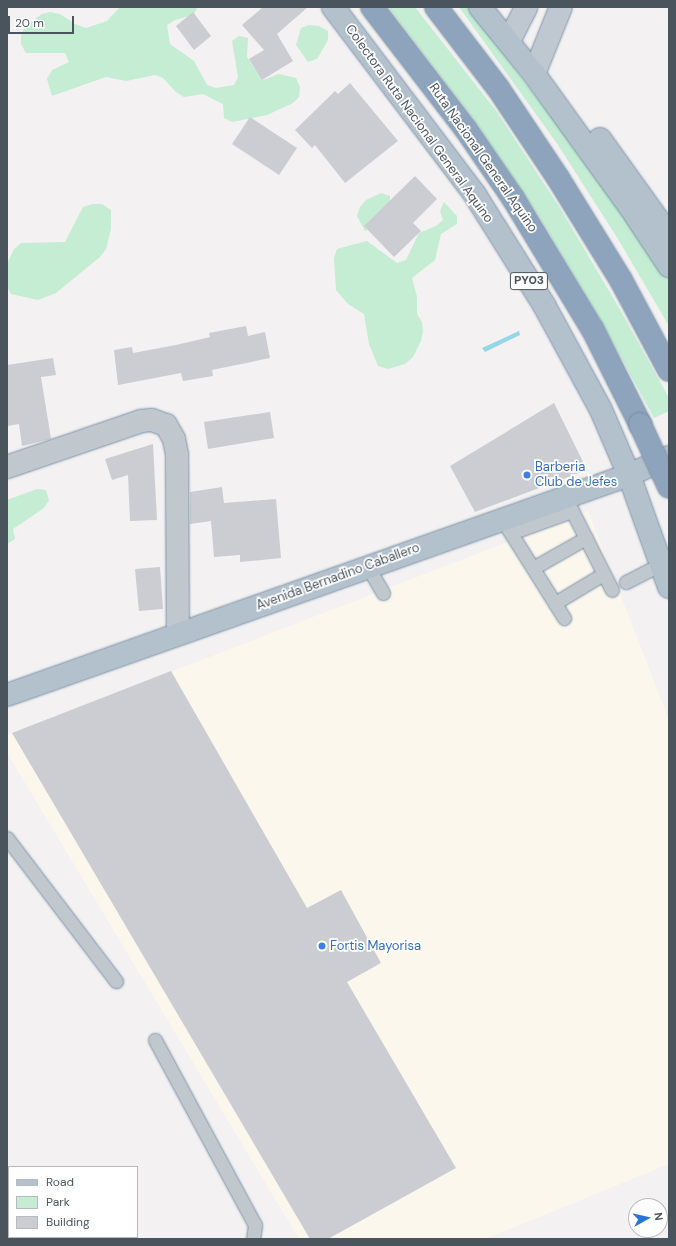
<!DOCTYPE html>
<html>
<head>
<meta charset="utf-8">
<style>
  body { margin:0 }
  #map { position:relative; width:676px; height:1246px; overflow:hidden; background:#f3f1f1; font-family:"DM Sans",sans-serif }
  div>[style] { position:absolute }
  .commercial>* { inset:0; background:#fbf7ed }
  .green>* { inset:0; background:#c4edd3 }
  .water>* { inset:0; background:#94d6e6 }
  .building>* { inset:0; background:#cbcdd3 }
  .roads { filter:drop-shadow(0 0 1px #788fa7) drop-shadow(0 0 1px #788fa7) }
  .lane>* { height:13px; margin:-6.5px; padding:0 6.5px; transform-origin:6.5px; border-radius:6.5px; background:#c0c8ce }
  .street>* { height:22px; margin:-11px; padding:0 11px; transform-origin:11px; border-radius:11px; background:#c0c8ce }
  .secondary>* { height:22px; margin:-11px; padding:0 11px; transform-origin:11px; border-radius:11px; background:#bfc8d1 }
  .primary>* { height:22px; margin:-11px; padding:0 11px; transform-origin:11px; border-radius:11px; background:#b3c1cd }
  .highway>* { height:22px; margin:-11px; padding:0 11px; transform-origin:11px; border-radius:11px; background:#8da4bc }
  .bridges { filter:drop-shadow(0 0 1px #788fa7) drop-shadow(0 0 1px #788fa7) }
  .highway-bridge>* { height:22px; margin:-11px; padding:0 11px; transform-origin:11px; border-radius:11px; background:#8da4bc }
  .dots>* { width:11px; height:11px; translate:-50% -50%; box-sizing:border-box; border:2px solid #fff; border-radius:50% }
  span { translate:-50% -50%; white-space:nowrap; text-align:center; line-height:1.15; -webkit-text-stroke:3.5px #fff; paint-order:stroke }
  .shield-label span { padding:1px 3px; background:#fff; border:1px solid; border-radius:3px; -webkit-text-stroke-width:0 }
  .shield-label { font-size:12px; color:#4a545d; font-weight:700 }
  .street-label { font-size:13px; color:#4a545d }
  .shop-label { font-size:13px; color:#366cbe }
  .left { translate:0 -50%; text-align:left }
  .frame { position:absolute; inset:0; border:8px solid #4a545d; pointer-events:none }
  .legend { position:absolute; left:8px; top:1166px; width:130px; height:72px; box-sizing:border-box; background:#fff; border:1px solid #b7bbbe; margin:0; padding:5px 7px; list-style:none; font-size:12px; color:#4a545d }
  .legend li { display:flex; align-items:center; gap:8px; height:20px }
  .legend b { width:20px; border:1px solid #b7bbbe }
  .north { position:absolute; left:628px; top:1198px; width:40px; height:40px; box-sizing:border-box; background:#fff; border:1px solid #b7bbbe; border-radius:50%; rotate:82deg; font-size:11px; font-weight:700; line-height:16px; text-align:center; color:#4a545d }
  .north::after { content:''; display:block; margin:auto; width:14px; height:18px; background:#2775d7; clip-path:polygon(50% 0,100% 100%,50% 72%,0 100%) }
  .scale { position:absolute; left:8px; top:16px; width:66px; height:18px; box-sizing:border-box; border:2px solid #4a545d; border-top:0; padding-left:5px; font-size:12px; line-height:14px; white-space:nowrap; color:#4a545d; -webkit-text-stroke:3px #fff; paint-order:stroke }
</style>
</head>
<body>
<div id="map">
  <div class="commercial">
    <i style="clip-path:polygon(588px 511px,669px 720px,669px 1164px,485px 1239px,299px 1239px,7px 753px,7px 735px)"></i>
  </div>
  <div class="green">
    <i style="clip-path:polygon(120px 7px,198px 7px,193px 15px,175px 20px,167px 25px,170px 44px,194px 61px,207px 85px,216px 88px,234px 85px,238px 77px,232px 41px,239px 36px,248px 38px,247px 57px,263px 80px,279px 74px,296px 78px,300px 87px,299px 97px,293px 103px,267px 115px,232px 122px,224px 118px,223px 104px,203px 94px,184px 97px,176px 92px,163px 78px,155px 75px,126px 81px,106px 77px,52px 96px,47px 79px,52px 70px,69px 62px,65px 53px,26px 53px,21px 44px,21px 35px,26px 25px,42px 14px,50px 12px,60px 14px,75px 24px,86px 28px,107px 21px)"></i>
    <i style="clip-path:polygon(388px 7px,415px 7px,497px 112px,560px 208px,618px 306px,669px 398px,669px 411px,654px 418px,599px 317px,540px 218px,478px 125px)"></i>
    <i style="clip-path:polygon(459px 7px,468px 7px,648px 245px,669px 281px,669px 326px,618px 239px,558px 145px)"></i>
    <i style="clip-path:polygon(309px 25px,319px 26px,328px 31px,328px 40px,317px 59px,308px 62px,296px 45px,301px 28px)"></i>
    <i style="clip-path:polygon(381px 193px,390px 196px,390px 205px,373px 226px,365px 231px,357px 216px,360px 207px,366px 200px)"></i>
    <i style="clip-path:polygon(444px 202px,457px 216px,457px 224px,441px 234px,435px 260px,412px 278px,417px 297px,417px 314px,422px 322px,423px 331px,421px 341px,413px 357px,405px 364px,388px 369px,378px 366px,369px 344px,364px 314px,348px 304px,336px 290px,334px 258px,337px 249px,367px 241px,397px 263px,406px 260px,419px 233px,436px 226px,443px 220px,440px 211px)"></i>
    <i style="clip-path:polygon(92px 204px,102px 204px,111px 210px,111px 229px,106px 249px,100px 257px,56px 293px,38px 300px,11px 294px,7px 287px,7px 264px,14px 249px,21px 243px,65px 242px,83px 207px)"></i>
    <i style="clip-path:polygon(37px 489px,46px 490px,49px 500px,44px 508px,13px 529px,15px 539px,7px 544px,7px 500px)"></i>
  </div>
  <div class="water">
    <i style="clip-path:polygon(519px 331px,520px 335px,485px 352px,482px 348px)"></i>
  </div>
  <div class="building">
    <i style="clip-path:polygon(263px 7px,308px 7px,277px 34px,293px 61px,262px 80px,249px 59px,264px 50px,242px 25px)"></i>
    <i style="clip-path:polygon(193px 12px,211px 36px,194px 50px,176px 26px)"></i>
    <i style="clip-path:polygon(350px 83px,398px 141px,345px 183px,315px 145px,312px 148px,295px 130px,335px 91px,338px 94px)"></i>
    <i style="clip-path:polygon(250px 117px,297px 148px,279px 175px,232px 144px)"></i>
    <i style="clip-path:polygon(415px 176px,437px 199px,413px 223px,421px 231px,394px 257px,364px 226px)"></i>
    <i style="clip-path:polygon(246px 326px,248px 336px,265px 332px,270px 358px,212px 370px,213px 376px,183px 381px,181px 373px,118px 385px,114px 350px,132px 347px,133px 353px,176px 345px,210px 337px,209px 333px)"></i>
    <i style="clip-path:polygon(53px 358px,56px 375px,41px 377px,51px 439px,22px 446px,19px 424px,7px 426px,7px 365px)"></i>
    <i style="clip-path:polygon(554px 403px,587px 470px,475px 512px,450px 466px)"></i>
    <i style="clip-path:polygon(270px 412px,274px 438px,208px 449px,204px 422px)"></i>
    <i style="clip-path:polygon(153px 444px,157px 520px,130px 521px,128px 475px,112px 480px,105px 459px)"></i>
    <i style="clip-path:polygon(222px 487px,224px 503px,276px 499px,281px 558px,240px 562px,240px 555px,214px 557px,211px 521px,190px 524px,190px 492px)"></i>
    <i style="clip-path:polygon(160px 567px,163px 609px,139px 611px,135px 569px)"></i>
    <i style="clip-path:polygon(171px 671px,307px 908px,341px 890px,381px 963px,347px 982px,456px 1168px,328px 1239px,310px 1239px,12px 733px)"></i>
  </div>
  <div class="roads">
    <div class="lane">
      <i style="left:565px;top:497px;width:104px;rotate:63.2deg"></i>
      <i style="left:502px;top:519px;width:117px;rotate:57.9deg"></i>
      <i style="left:511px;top:533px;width:65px;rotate:-19.8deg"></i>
      <i style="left:368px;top:567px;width:30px;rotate:60deg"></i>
      <i style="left:533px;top:568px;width:61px;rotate:-29.5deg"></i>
      <i style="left:626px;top:582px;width:39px;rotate:-27deg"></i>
      <i style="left:555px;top:603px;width:56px;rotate:-31.1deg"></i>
      <i style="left:7px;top:838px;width:180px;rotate:52.7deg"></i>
      <i style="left:155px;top:1040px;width:210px;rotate:61.6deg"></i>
      <i style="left:255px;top:1225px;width:14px;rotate:98deg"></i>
    </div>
    <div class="street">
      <i style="left:7px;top:467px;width:142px;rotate:-18.9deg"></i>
      <i style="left:141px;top:421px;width:11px;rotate:-5deg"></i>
      <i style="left:152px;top:420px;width:15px;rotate:20deg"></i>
      <i style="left:166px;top:425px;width:16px;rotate:60deg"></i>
      <i style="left:174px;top:439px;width:16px;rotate:79deg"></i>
      <i style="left:177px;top:455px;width:179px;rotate:89.7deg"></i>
    </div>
    <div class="secondary">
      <i style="left:509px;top:41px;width:38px;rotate:-63deg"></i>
      <i style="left:534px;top:74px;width:72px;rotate:-68.1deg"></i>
    </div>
    <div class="primary">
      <i style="left:333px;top:7px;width:236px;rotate:52.9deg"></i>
      <i style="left:475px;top:195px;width:130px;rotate:57.9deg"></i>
      <i style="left:544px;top:305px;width:119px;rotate:61.5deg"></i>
      <i style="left:601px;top:410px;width:71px;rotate:66.7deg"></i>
      <i style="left:629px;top:475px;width:119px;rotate:70.3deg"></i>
      <i style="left:480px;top:7px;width:86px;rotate:51.1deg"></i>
      <i style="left:534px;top:74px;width:164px;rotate:54.2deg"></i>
      <i style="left:630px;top:207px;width:71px;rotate:56.5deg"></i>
      <i style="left:600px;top:139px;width:118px;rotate:54.3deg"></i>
      <i style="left:7px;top:695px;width:660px;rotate:-19.48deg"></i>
      <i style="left:629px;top:475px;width:44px;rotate:-24.2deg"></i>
    </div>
    <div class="highway">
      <i style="left:372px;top:7px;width:153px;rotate:52.5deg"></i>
      <i style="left:465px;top:128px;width:85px;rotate:55.6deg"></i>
      <i style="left:513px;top:198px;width:154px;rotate:58.8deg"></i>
      <i style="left:593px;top:330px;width:105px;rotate:63.4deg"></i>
      <i style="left:436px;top:7px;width:102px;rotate:52.6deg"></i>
      <i style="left:498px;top:88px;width:108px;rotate:56.3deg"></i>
      <i style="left:558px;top:178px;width:120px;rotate:58.3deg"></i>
      <i style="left:621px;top:280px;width:102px;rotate:61.9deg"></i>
    </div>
  </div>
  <div class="bridges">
    <div class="highway-bridge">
      <i style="left:640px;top:424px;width:69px;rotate:65.3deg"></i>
    </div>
  </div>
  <div class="dots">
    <i style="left:527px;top:475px;background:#3f7fe0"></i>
    <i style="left:322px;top:946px;background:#3f7fe0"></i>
  </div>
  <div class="shield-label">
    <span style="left:529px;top:281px">PY03</span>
  </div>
  <div class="street-label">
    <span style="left:419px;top:124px;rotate:54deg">Colectora Ruta Nacional General Aquino</span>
    <span style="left:483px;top:158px;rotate:55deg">Ruta Nacional General Aquino</span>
    <span style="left:338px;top:577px;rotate:-20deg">Avenida Bernadino Caballero</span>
  </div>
  <div class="shop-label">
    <span class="left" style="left:535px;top:475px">Barberia<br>Club de Jefes</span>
    <span class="left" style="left:330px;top:946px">Fortis Mayorisa</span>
  </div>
  <div class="frame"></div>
  <ul class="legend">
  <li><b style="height:5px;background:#b3c1cd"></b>Road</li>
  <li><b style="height:11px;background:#c4edd3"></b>Park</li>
  <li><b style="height:11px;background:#cbcdd3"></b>Building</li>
  </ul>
  <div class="north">N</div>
  <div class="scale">20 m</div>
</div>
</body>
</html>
